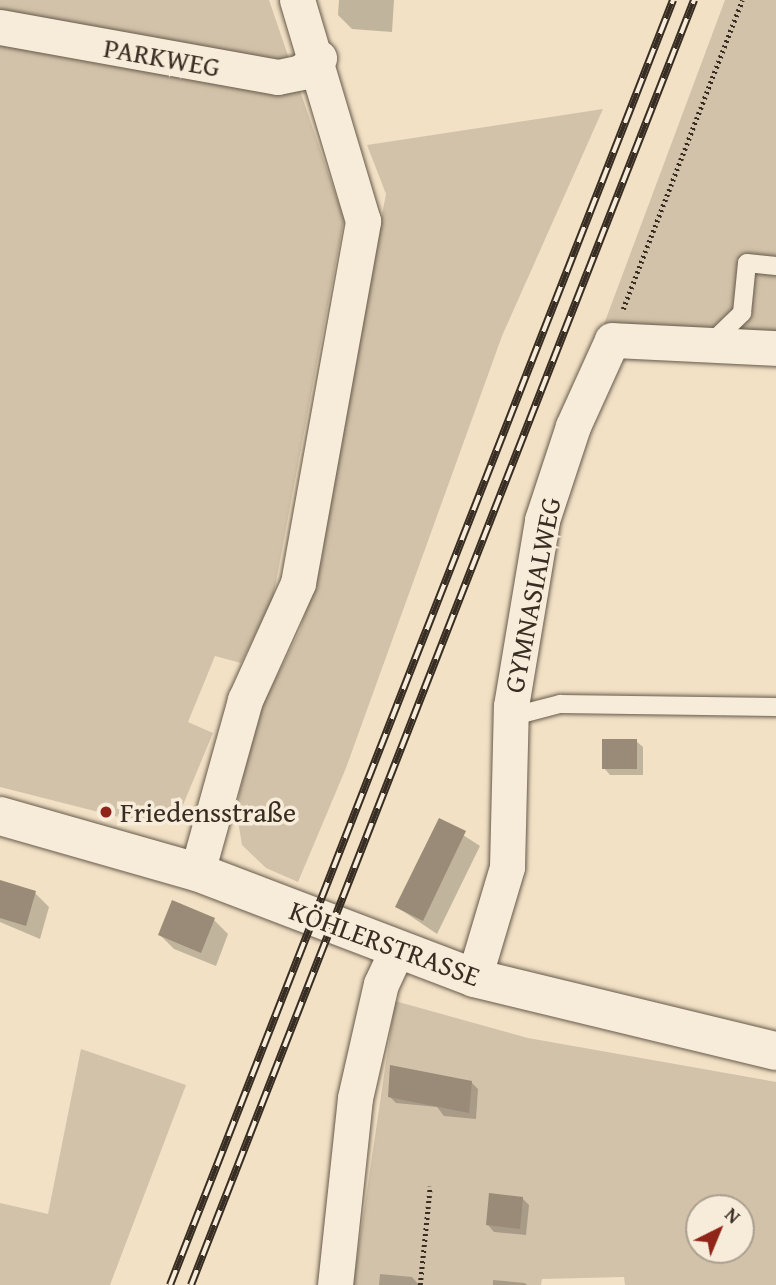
<!DOCTYPE html>
<html>
<head>
<meta charset="utf-8">
<style>
  body { margin:0 }
  #map { position:relative; width:776px; height:1285px; overflow:hidden; background:#f2e1c5; font-family:"Gentium Book Plus",serif }
  div>[style] { position:absolute }
  .green>* { inset:0; background:#d2c2a9 }
  .shadow>* { inset:0; background:#0003 }
  .building>* { inset:0; background:#998b77 }
  .path>* { height:4.5px; margin-top:-2.25px; transform-origin:0; background:repeating-linear-gradient(90deg,#382d22 0 2px,transparent 0 5.5px) }
  .roads { filter:drop-shadow(0 0 2px #665a4b) drop-shadow(0 0 2px #665a4b) }
  .lane>* { height:18px; margin:-9px; padding:0 9px; transform-origin:9px; border-radius:9px; background:#f7ecd9 }
  .street>* { height:35px; margin:-17.5px; padding:0 17.5px; transform-origin:17.5px; border-radius:17.5px; background:#f7ecd9 }
  .secondary>* { height:38px; margin:-19px; padding:0 19px; transform-origin:19px; border-radius:19px; background:#f7ecd9 }
  .rail>* { height:8px; margin-top:-4px; transform-origin:0; background:repeating-linear-gradient(90deg,#f7ecd9 0 16px,#382d22 0 32px); box-sizing:border-box; border-block:2px solid #382d22 }
  .dots>* { width:19px; height:19px; translate:-50% -50%; box-sizing:border-box; border:4px solid #f7ecd9; border-radius:50% }
  span { translate:-50% -50%; white-space:nowrap; text-align:center; line-height:1.15; -webkit-text-stroke:7px #f7ecd9; paint-order:stroke }
  .street-label { font-size:28px; color:#382d22 }
  .poi-label { font-size:28px; color:#382d22 }
  .left { translate:0 -50%; text-align:left }
  .north { position:absolute; left:685px; top:1194px; width:70px; height:70px; box-sizing:border-box; background:#f7ecd9; border:2px solid #aba090; border-radius:50%; rotate:43deg; font-size:19px; font-weight:700; line-height:28px; text-align:center; color:#382d22 }
  .north::after { content:''; display:block; margin:auto; width:24px; height:32px; background:#8f2418; clip-path:polygon(50% 0,100% 100%,50% 72%,0 100%) }
</style>
</head>
<body>
<div id="map">
  <div class="green">
    <i style="clip-path:polygon(0 0,269px 0,344px 219px,273px 598px,241px 663px,215px 656px,188px 722px,213px 733px,183px 805px,168px 822px,150px 825px,0 787px)"></i>
    <i style="clip-path:polygon(725px 0,776px 0,776px 356px,594px 351px)"></i>
    <i style="clip-path:polygon(603px 109px,502px 336px,346px 768px,298px 882px,266px 868px,242px 845px,236px 809px,255px 720px,300px 630px,322px 558px,330px 480px,386px 194px,367px 145px)"></i>
    <i style="clip-path:polygon(evenodd,395px 1001px,528px 1038px,776px 1082px,776px 1285px,625px 1285px,624px 1277px,542px 1279px,541px 1285px,353px 1285px,395px 1001px,699px 1208px,741px 1208px,741px 1250px,699px 1250px,699px 1208px)"></i>
    <i style="clip-path:polygon(81px 1049px,186px 1085px,110px 1285px,0 1285px,0 1203px,48px 1214px)"></i>
  </div>
  <div class="shadow">
    <i style="clip-path:polygon(339px 0,394px 0,392px 32px,352px 29px,338px 15px)"></i>
    <i style="clip-path:polygon(636px 741px,643px 747px,643px 775px,610px 775px,604px 768px)"></i>
    <i style="clip-path:polygon(440px 820px,480px 846px,437px 934px,397px 907px)"></i>
    <i style="clip-path:polygon(0 887px,35px 893px,49px 907px,40px 939px,0 922px)"></i>
    <i style="clip-path:polygon(214px 920px,228px 934px,216px 966px,174px 949px,160px 935px)"></i>
    <i style="clip-path:polygon(471px 1082px,478px 1089px,476px 1119px,444px 1116px,437px 1107px,396px 1103px,389px 1096px)"></i>
    <i style="clip-path:polygon(522px 1198px,529px 1205px,526px 1235px,494px 1232px,488px 1225px)"></i>
    <i style="clip-path:polygon(380px 1274px,412px 1277px,419px 1285px,379px 1285px)"></i>
    <i style="clip-path:polygon(493px 1280px,525px 1283px,527px 1285px,493px 1285px)"></i>
  </div>
  <div class="building">
    <i style="clip-path:polygon(602px 739px,637px 739px,637px 769px,602px 769px)"></i>
    <i style="clip-path:polygon(439px 818px,466px 831px,423px 921px,395px 907px)"></i>
    <i style="clip-path:polygon(0 880px,36px 891px,26px 926px,0 918px)"></i>
    <i style="clip-path:polygon(172px 900px,215px 918px,201px 953px,158px 935px)"></i>
    <i style="clip-path:polygon(390px 1065px,472px 1081px,469px 1113px,388px 1097px)"></i>
    <i style="clip-path:polygon(489px 1193px,523px 1197px,520px 1229px,486px 1225px)"></i>
  </div>
  <div class="path">
    <i style="left:623px;top:309px;width:331px;rotate:-68.9deg"></i>
    <i style="left:420px;top:1285px;width:99px;rotate:-84.2deg"></i>
  </div>
  <div class="roads">
    <div class="lane">
      <i style="left:710px;top:344px;width:45px;rotate:-44.1deg"></i>
      <i style="left:742px;top:313px;width:50px;rotate:-84.3deg"></i>
      <i style="left:747px;top:263px;width:29px;rotate:6deg"></i>
      <i style="left:510px;top:717px;width:52px;rotate:-14.6deg"></i>
      <i style="left:560px;top:704px;width:216px;rotate:0.8deg"></i>
    </div>
    <div class="street">
      <i style="left:0;top:27px;width:282px;rotate:10.2deg"></i>
      <i style="left:278px;top:77px;width:24px;rotate:-12deg"></i>
      <i style="left:301px;top:72px;width:23px;rotate:-38deg"></i>
      <i style="left:197px;top:872px;width:179px;rotate:-74.4deg"></i>
      <i style="left:245px;top:700px;width:128px;rotate:-65.6deg"></i>
      <i style="left:298px;top:583px;width:368px;rotate:-79.8deg"></i>
      <i style="left:363px;top:221px;width:231px;rotate:-106.6deg"></i>
      <i style="left:474px;top:978px;width:116px;rotate:-73.4deg"></i>
      <i style="left:507px;top:867px;width:161px;rotate:-88.6deg"></i>
      <i style="left:511px;top:706px;width:189px;rotate:-80.5deg"></i>
      <i style="left:542px;top:520px;width:99px;rotate:-71.7deg"></i>
      <i style="left:573px;top:426px;width:94px;rotate:-65.6deg"></i>
      <i style="left:612px;top:340px;width:164px;rotate:2.8deg"></i>
      <i style="left:335px;top:1285px;width:188px;rotate:-83.9deg"></i>
      <i style="left:355px;top:1098px;width:117px;rotate:-77.2deg"></i>
      <i style="left:381px;top:984px;width:38px;rotate:-65deg"></i>
    </div>
    <div class="secondary">
      <i style="left:0;top:816px;width:205px;rotate:15.9deg"></i>
      <i style="left:197px;top:872px;width:297px;rotate:20.9deg"></i>
      <i style="left:474px;top:978px;width:311px;rotate:13.6deg"></i>
    </div>
  </div>
  <div class="rail">
    <i style="left:170px;top:1285px;width:1380px;rotate:-68.62deg"></i>
    <i style="left:191px;top:1285px;width:1380px;rotate:-68.62deg"></i>
  </div>
  <div class="dots">
    <i style="left:106px;top:812px;background:#8f2418"></i>
  </div>
  <div class="street-label">
    <span style="left:162px;top:57px;rotate:10deg">PARKWEG</span>
    <span style="left:532px;top:595px;rotate:-79deg">GYMNASIALWEG</span>
    <span style="left:385px;top:943px;rotate:20deg">KÖHLERSTRASSE</span>
  </div>
  <div class="poi-label">
    <span class="left" style="left:120px;top:812px">Friedensstraße</span>
  </div>
  <div class="north">N</div>
</div>
</body>
</html>
